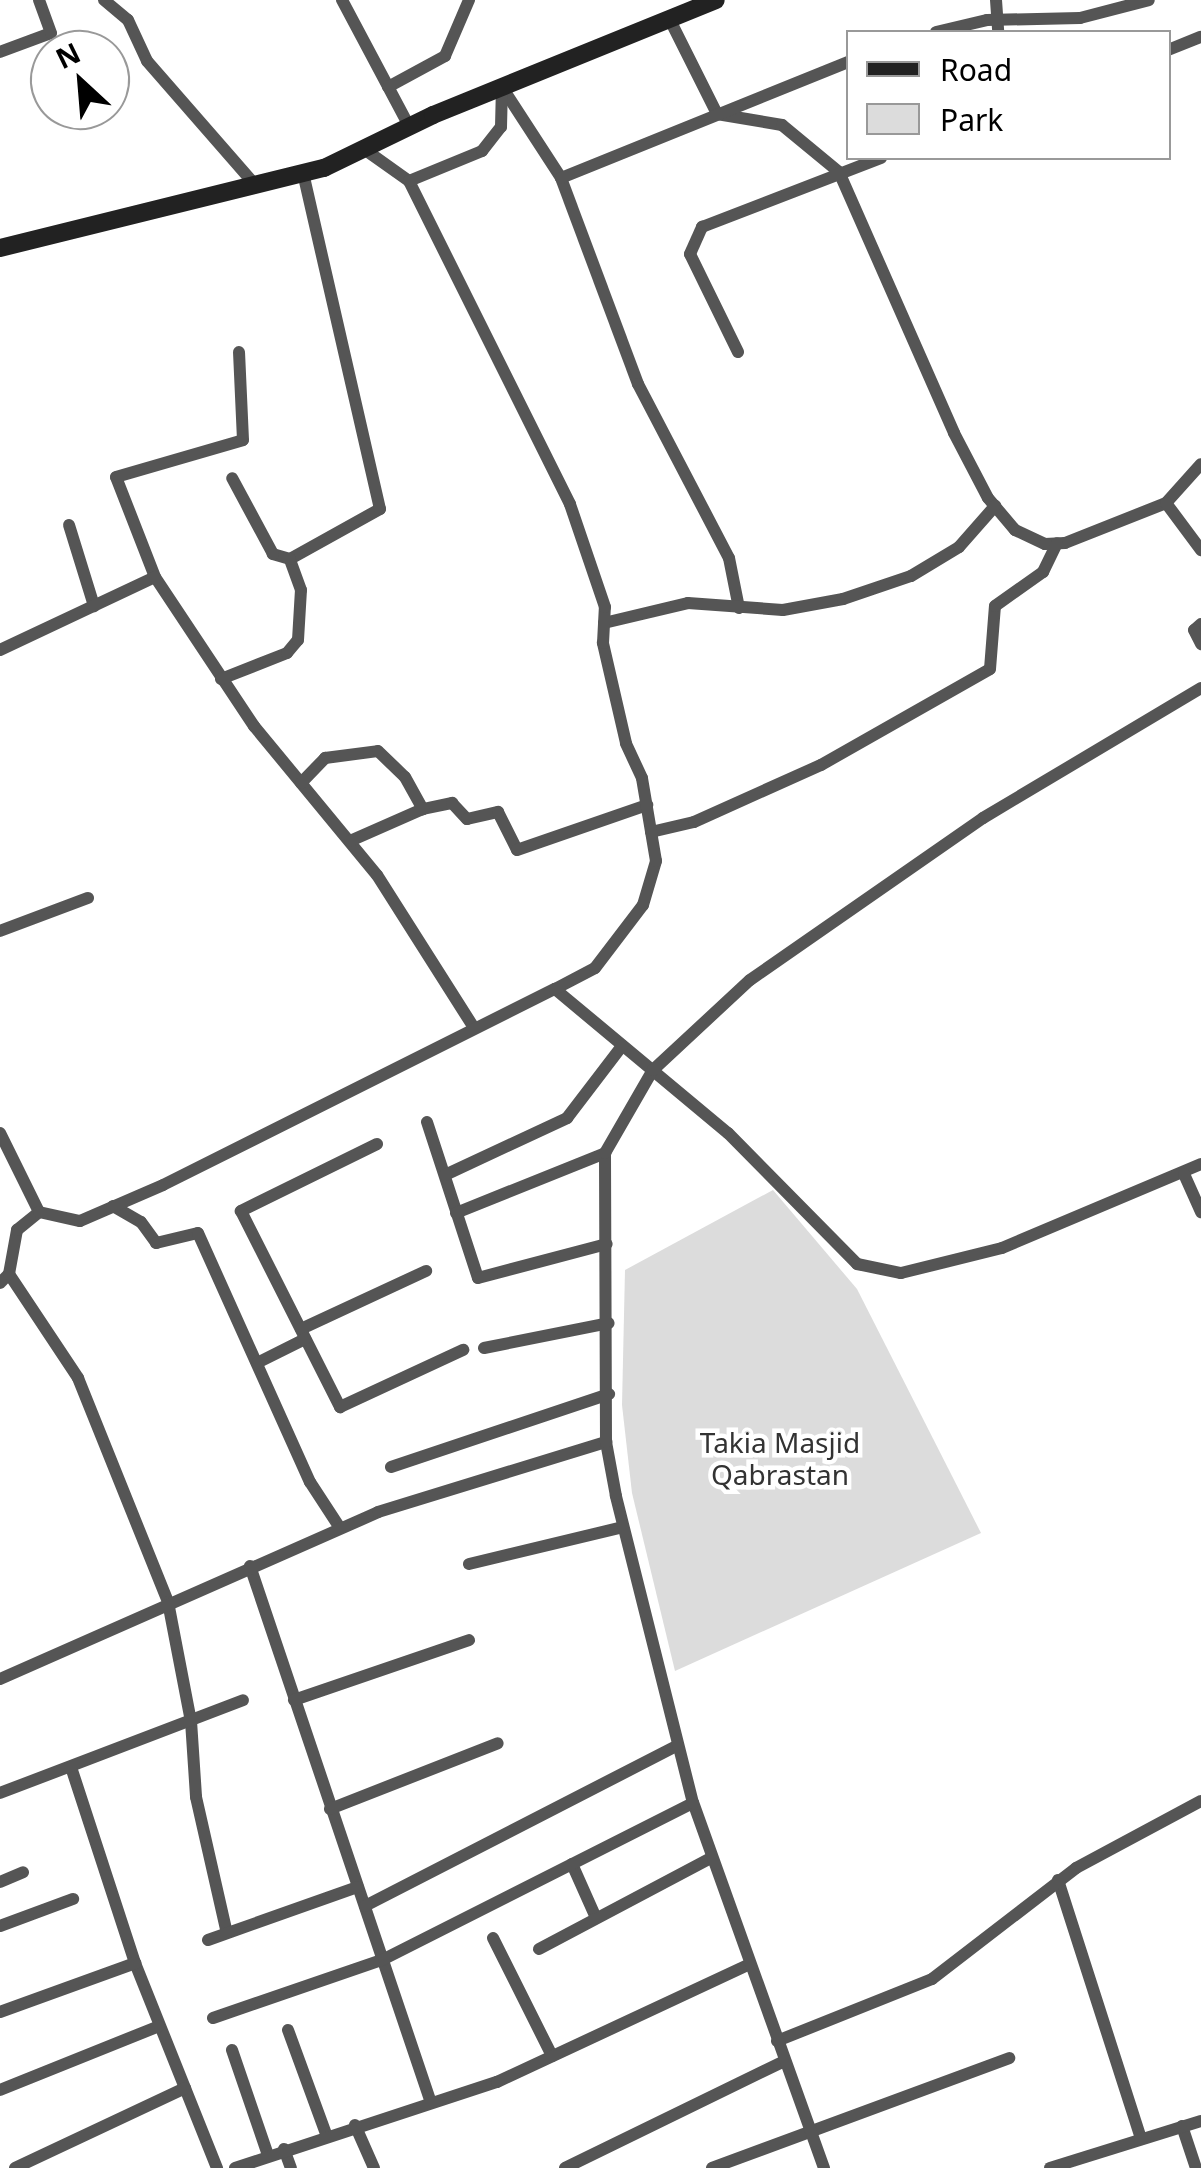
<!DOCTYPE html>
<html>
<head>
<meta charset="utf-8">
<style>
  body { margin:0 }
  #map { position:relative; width:1201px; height:2168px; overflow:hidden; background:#fff; font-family:"Noto Sans",sans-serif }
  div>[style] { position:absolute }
  .green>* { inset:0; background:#dcdcdc }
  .street>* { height:12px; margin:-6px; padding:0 6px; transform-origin:6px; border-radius:6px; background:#555 }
  .secondary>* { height:18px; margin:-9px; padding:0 9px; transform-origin:9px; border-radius:9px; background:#222 }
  span { translate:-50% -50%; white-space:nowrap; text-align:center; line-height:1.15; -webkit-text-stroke:9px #fff; paint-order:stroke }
  .park-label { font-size:28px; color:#333 }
  .legend { position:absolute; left:846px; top:30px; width:325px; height:130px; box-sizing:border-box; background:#fff; border:2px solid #999; margin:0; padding:12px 18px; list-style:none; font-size:30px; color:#000 }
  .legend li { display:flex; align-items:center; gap:20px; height:50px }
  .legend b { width:50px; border:2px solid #999 }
  .north { position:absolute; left:30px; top:30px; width:100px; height:100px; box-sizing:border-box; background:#fff; border:2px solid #999; border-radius:50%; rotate:334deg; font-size:28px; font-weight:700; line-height:40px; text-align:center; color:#000 }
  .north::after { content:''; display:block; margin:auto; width:35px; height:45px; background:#000; clip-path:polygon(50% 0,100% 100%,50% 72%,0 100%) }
</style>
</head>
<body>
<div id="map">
  <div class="green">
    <i style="clip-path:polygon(773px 1190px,857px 1289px,981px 1533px,675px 1671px,632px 1493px,622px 1405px,625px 1270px)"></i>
  </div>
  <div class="street">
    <i style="left:104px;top:0;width:31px;rotate:40deg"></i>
    <i style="left:128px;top:20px;width:45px;rotate:65.1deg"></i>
    <i style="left:147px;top:61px;width:164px;rotate:48.9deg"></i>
    <i style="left:342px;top:0;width:143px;rotate:62deg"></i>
    <i style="left:996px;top:0;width:32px;rotate:86deg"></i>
    <i style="left:669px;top:18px;width:107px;rotate:63.4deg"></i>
    <i style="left:717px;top:114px;width:66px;rotate:9.6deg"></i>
    <i style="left:782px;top:125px;width:74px;rotate:39.5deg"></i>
    <i style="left:839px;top:172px;width:285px;rotate:66.2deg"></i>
    <i style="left:954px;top:433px;width:73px;rotate:62.4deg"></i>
    <i style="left:988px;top:498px;width:42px;rotate:49.8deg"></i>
    <i style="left:1015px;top:530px;width:33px;rotate:25deg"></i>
    <i style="left:1045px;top:544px;width:20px;rotate:-3deg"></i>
    <i style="left:1065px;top:543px;width:109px;rotate:-21.6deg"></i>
    <i style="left:1166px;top:503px;width:52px;rotate:-48.1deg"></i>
    <i style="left:936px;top:32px;width:52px;rotate:-13.2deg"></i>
    <i style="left:987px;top:20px;width:93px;rotate:-1.2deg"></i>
    <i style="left:1080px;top:18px;width:71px;rotate:-14.6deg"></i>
    <i style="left:1168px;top:50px;width:35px;rotate:-22deg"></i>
    <i style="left:0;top:52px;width:54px;rotate:-20.4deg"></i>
    <i style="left:51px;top:33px;width:35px;rotate:-110deg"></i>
    <i style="left:388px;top:87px;width:65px;rotate:-28.5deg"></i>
    <i style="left:445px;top:56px;width:61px;rotate:-66.8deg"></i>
    <i style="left:502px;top:87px;width:108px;rotate:57deg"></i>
    <i style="left:561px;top:178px;width:220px;rotate:69.5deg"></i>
    <i style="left:638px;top:384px;width:196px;rotate:62.4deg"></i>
    <i style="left:729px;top:558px;width:51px;rotate:78.7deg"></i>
    <i style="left:364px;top:149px;width:55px;rotate:35.4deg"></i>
    <i style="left:561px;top:178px;width:310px;rotate:-22deg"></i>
    <i style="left:738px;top:352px;width:109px;rotate:-116.1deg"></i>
    <i style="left:690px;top:254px;width:30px;rotate:-66deg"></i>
    <i style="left:702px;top:227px;width:192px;rotate:-21.1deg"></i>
    <i style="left:1166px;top:503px;width:59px;rotate:53.3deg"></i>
    <i style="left:69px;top:525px;width:85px;rotate:72.8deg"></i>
    <i style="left:290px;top:559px;width:103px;rotate:-29.1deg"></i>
    <i style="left:380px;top:509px;width:345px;rotate:-102.9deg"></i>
    <i style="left:155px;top:577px;width:107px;rotate:-111.3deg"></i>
    <i style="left:116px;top:477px;width:132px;rotate:-16.2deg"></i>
    <i style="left:243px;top:440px;width:88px;rotate:-92.6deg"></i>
    <i style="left:604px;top:623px;width:86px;rotate:-13.4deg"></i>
    <i style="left:688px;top:603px;width:95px;rotate:4.2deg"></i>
    <i style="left:783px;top:610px;width:61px;rotate:-10.4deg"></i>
    <i style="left:843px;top:599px;width:72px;rotate:-18.7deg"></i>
    <i style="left:911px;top:576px;width:56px;rotate:-31.1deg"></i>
    <i style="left:959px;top:547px;width:55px;rotate:-48.7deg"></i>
    <i style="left:1201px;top:624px;width:9px;rotate:139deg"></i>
    <i style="left:1194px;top:630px;width:16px;rotate:63deg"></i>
    <i style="left:0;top:650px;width:171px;rotate:-25.2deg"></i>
    <i style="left:155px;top:577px;width:179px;rotate:56.4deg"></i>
    <i style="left:254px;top:726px;width:193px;rotate:50.5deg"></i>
    <i style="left:377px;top:875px;width:179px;rotate:57.6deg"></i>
    <i style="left:221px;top:679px;width:71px;rotate:-21.5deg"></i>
    <i style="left:287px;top:653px;width:17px;rotate:-50deg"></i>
    <i style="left:298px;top:640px;width:50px;rotate:-86.6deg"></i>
    <i style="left:301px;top:590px;width:33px;rotate:-110deg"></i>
    <i style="left:290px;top:559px;width:18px;rotate:-164deg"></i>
    <i style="left:273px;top:554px;width:86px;rotate:-118.3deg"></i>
    <i style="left:301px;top:783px;width:35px;rotate:-46deg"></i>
    <i style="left:325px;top:758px;width:53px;rotate:-7.5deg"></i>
    <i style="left:378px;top:751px;width:37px;rotate:44deg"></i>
    <i style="left:405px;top:777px;width:37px;rotate:61deg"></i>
    <i style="left:423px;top:809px;width:30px;rotate:-12deg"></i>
    <i style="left:452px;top:803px;width:22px;rotate:47deg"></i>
    <i style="left:467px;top:819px;width:32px;rotate:-13deg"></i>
    <i style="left:498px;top:812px;width:42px;rotate:63.4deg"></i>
    <i style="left:517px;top:850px;width:138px;rotate:-19.1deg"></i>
    <i style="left:651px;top:832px;width:44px;rotate:-13.1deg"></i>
    <i style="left:694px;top:822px;width:139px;rotate:-24.2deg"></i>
    <i style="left:821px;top:765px;width:194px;rotate:-29.6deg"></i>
    <i style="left:990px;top:669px;width:63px;rotate:-85.5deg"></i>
    <i style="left:995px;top:606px;width:59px;rotate:-35.3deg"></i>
    <i style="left:1043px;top:572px;width:32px;rotate:-64deg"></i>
    <i style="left:350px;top:841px;width:80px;rotate:-23.7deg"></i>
    <i style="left:0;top:931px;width:94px;rotate:-20.6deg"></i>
    <i style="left:555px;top:989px;width:225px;rotate:39.8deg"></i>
    <i style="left:728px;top:1133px;width:184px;rotate:45.4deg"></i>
    <i style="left:857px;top:1264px;width:45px;rotate:11.6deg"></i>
    <i style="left:901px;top:1273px;width:104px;rotate:-13.9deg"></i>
    <i style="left:1002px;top:1248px;width:216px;rotate:-22.9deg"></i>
    <i style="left:427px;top:1122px;width:164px;rotate:71.9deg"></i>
    <i style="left:478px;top:1278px;width:133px;rotate:-14.8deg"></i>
    <i style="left:0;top:1133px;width:88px;rotate:63.7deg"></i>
    <i style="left:377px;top:1144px;width:152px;rotate:153.8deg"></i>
    <i style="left:241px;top:1211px;width:220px;rotate:63.2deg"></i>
    <i style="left:340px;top:1407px;width:136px;rotate:-24.9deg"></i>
    <i style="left:1184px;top:1174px;width:42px;rotate:65.9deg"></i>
    <i style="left:445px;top:1175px;width:135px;rotate:-25deg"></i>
    <i style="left:567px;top:1118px;width:91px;rotate:-52.6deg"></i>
    <i style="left:113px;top:1206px;width:32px;rotate:30deg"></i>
    <i style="left:141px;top:1222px;width:26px;rotate:54deg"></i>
    <i style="left:156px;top:1243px;width:43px;rotate:-13.4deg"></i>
    <i style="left:198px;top:1233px;width:273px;rotate:65.8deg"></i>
    <i style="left:310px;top:1482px;width:55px;rotate:56.9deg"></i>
    <i style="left:456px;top:1213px;width:161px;rotate:-21.9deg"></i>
    <i style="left:9px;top:1274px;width:125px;rotate:56.4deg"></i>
    <i style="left:78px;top:1378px;width:241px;rotate:68.1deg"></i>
    <i style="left:168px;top:1602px;width:121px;rotate:79.1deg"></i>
    <i style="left:191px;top:1721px;width:76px;rotate:86.2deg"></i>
    <i style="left:196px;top:1797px;width:139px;rotate:77.2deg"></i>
    <i style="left:0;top:1283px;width:13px;rotate:-45deg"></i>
    <i style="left:9px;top:1274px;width:45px;rotate:-79.7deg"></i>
    <i style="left:17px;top:1230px;width:28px;rotate:-39deg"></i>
    <i style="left:39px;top:1212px;width:42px;rotate:12.4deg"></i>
    <i style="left:80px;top:1221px;width:90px;rotate:-23.4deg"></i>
    <i style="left:163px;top:1185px;width:438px;rotate:-26.6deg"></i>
    <i style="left:555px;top:989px;width:45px;rotate:-27.7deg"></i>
    <i style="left:595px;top:968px;width:79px;rotate:-52.7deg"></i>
    <i style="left:643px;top:905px;width:46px;rotate:-73.5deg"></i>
    <i style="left:656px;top:861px;width:84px;rotate:-99.6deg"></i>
    <i style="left:642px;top:778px;width:38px;rotate:-115deg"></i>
    <i style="left:626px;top:743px;width:103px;rotate:-103deg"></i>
    <i style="left:603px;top:643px;width:36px;rotate:-87deg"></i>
    <i style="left:605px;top:607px;width:109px;rotate:-108.8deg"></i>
    <i style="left:570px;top:504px;width:361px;rotate:-116.5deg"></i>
    <i style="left:409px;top:181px;width:79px;rotate:-22.3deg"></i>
    <i style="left:482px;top:151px;width:31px;rotate:-52deg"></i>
    <i style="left:501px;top:127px;width:40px;rotate:-88.6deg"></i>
    <i style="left:301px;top:1329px;width:138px;rotate:-24.9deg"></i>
    <i style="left:484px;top:1348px;width:127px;rotate:-11.3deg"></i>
    <i style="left:257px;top:1363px;width:54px;rotate:-26.6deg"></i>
    <i style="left:391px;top:1467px;width:230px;rotate:-18.5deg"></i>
    <i style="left:469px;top:1564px;width:158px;rotate:-13.5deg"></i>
    <i style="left:250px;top:1566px;width:564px;rotate:71.37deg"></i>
    <i style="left:0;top:1679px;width:413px;rotate:-23.8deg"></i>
    <i style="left:378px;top:1512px;width:239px;rotate:-17.1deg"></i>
    <i style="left:294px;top:1700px;width:185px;rotate:-18.9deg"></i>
    <i style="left:71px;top:1767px;width:206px;rotate:71.9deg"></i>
    <i style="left:135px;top:1963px;width:221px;rotate:68.2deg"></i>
    <i style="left:0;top:1793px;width:260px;rotate:-20.9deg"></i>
    <i style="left:330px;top:1809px;width:180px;rotate:-21.4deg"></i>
    <i style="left:572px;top:1864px;width:59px;rotate:66deg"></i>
    <i style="left:1058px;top:1880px;width:272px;rotate:72.2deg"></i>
    <i style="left:0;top:1882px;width:25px;rotate:-23deg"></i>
    <i style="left:365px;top:1906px;width:350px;rotate:-27.2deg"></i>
    <i style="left:0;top:1926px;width:78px;rotate:-20.3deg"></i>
    <i style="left:493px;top:1938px;width:132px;rotate:63.4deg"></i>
    <i style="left:208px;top:1940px;width:159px;rotate:-19.5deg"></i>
    <i style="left:539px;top:1949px;width:195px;rotate:-27.9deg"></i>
    <i style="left:0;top:2012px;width:144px;rotate:-19.9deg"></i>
    <i style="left:213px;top:2018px;width:181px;rotate:-19deg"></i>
    <i style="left:384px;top:1959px;width:346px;rotate:-26.8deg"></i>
    <i style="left:288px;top:2030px;width:111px;rotate:69.9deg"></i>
    <i style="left:777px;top:2041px;width:167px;rotate:-21.8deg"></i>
    <i style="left:932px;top:1979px;width:182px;rotate:-37.6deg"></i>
    <i style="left:1076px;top:1868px;width:142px;rotate:-28.2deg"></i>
    <i style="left:232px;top:2050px;width:111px;rotate:71.1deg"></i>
    <i style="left:0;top:2090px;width:171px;rotate:-21.9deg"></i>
    <i style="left:355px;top:2125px;width:47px;rotate:66.2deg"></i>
    <i style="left:1182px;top:2126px;width:44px;rotate:71.6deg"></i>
    <i style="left:284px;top:2149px;width:20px;rotate:70deg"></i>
    <i style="left:15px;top:2168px;width:188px;rotate:-25.2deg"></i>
    <i style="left:235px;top:2168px;width:276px;rotate:-18.2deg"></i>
    <i style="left:497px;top:2082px;width:277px;rotate:-25deg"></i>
    <i style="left:565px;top:2168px;width:244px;rotate:-26deg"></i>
    <i style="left:712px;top:2168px;width:317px;rotate:-20.3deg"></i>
    <i style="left:824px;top:2168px;width:388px;rotate:-109.7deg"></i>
    <i style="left:693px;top:1803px;width:317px;rotate:-104.1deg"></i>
    <i style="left:616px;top:1496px;width:55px;rotate:-100.5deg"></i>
    <i style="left:606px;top:1442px;width:289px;rotate:-90.2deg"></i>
    <i style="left:605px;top:1153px;width:96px;rotate:-60deg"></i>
    <i style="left:653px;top:1070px;width:132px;rotate:-42.9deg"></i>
    <i style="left:750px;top:980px;width:284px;rotate:-34.8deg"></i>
    <i style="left:983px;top:818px;width:254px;rotate:-30.8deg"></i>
    <i style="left:1050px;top:2168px;width:158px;rotate:-17.3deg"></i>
  </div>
  <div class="secondary">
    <i style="left:0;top:248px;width:334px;rotate:-13.9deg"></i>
    <i style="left:324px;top:168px;width:121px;rotate:-25.9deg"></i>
    <i style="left:433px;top:115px;width:305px;rotate:-22.1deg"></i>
  </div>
  <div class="park-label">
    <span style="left:780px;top:1458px">Takia Masjid<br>Qabrastan</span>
  </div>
  <ul class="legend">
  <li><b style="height:12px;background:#222"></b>Road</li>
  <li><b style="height:28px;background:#dcdcdc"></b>Park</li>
  </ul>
  <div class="north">N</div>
</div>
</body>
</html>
